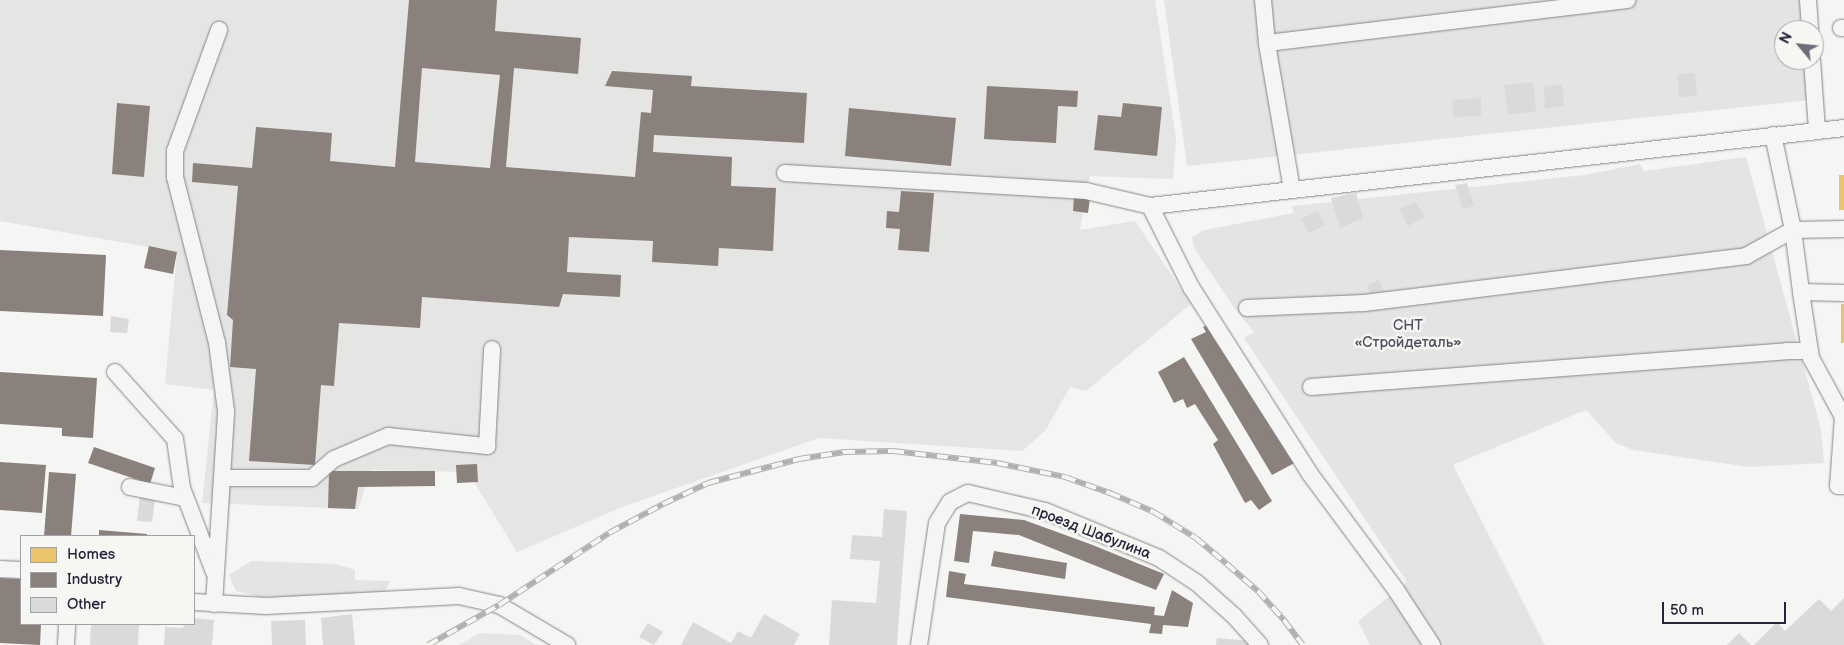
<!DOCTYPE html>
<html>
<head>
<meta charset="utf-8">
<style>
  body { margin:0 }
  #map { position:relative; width:1844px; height:645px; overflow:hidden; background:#f5f5f3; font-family:"Balsamiq Sans",sans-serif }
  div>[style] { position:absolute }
  .built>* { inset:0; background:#e5e5e4 }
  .green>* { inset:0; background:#e4e4e4 }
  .homes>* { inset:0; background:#e9c46a }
  .industry>* { inset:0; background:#8a817c }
  .building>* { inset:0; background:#dadad9 }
  .roads { filter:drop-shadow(0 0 1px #858589) drop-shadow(0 0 1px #858589) }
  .minor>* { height:16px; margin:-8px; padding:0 8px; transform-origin:8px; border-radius:8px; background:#f5f5f3 }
  .rail>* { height:5.5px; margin-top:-2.75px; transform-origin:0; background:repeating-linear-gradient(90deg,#f6f6f2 0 11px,#b0b0b2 0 22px); box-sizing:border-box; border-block:1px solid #b0b0b2 }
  span { translate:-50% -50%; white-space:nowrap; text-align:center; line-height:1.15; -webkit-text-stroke:5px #f6f6f2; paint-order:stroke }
  .park-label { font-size:15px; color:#4f4f62 }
  .street-label { font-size:15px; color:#22223b }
  .legend { position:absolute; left:20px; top:535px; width:175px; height:90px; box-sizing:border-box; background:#f6f6f2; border:1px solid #a1a1a9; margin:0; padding:6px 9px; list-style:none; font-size:15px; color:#22223b }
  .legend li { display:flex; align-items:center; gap:10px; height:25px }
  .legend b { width:25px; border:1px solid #a1a1a9 }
  .north { position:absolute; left:1774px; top:20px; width:50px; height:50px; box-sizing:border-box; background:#f6f6f2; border:1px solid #a1a1a9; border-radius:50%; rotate:298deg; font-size:14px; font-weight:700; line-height:20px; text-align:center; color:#22223b }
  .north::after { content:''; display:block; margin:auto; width:18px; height:22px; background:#6c6c7b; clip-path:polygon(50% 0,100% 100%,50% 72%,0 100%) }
  .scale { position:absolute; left:1662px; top:602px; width:124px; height:22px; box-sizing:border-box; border:2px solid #22223b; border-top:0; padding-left:6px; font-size:15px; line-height:18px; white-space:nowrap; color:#22223b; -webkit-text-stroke:4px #f6f6f2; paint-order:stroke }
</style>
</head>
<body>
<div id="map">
  <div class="built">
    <i style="clip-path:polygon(0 0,1155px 0,1176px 138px,1173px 179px,1090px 176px,1080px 230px,1135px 221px,1191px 304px,1086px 391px,1070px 387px,1045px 431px,1022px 451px,819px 438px,622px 507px,517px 552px,468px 472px,371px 470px,358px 509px,202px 503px,214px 390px,165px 384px,177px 252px,0 221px)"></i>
    <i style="clip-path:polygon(480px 633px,520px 635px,536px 645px,459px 645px)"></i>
  </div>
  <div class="green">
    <i style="clip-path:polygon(1164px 0,1803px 0,1805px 30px,1784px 30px,1784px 60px,1807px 60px,1810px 100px,1187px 166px)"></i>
    <i style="clip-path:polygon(1746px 157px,1821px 429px,1824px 463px,1749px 467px,1633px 450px,1616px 443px,1586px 410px,1453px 465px,1545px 645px,1370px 645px,1358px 621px,1407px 582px,1244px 338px,1254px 332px,1233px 306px,1194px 248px,1192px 237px,1204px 230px,1294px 213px,1292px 206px,1584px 175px,1640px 164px,1644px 171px)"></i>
    <i style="clip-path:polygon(251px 561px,336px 564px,355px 570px,355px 580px,390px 581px,383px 595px,302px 598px,260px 597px,236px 591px,229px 575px)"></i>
  </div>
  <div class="homes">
    <i style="clip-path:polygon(1839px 175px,1844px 175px,1844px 210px,1839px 210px)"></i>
    <i style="clip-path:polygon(1841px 304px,1844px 304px,1844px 343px,1841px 343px)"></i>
  </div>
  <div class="industry">
    <i style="clip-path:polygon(evenodd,409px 0,497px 0,495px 31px,581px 38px,578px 74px,514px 68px,506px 167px,635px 177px,641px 112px,651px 113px,653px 90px,605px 86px,612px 71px,692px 76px,691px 86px,807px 93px,804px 143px,654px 135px,653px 152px,732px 157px,731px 186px,776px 188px,773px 251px,719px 248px,718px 266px,652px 262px,653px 241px,569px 237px,567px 272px,621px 275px,620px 297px,563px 294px,559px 307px,422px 297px,420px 328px,339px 323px,334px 386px,321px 385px,315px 465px,249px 461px,256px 369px,230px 367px,233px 320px,227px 315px,238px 186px,192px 182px,193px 163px,252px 168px,256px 127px,332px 133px,330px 161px,395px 167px,409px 0,422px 68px,500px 75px,490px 168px,415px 162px,422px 68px)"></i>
    <i style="clip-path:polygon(987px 86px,1078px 91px,1077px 107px,1058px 106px,1056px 143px,984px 139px)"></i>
    <i style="clip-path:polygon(117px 103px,150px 106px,144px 177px,112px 174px)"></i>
    <i style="clip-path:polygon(1123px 103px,1162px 107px,1157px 156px,1094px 150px,1098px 115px,1121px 117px)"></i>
    <i style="clip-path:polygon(849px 108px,956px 118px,951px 166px,845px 156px)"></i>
    <i style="clip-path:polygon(901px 191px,934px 193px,929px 252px,898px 250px,900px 229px,886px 228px,887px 211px,899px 212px)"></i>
    <i style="clip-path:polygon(1074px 196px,1090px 198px,1088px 213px,1073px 211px)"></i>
    <i style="clip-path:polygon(149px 246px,177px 252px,173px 274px,144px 268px)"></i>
    <i style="clip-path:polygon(0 250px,106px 255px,103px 316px,0 311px)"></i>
    <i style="clip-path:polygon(1219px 320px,1302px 459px,1272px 475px,1191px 339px,1206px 332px,1203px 327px)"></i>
    <i style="clip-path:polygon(1184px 357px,1272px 501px,1259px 510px,1251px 500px,1245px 503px,1213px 444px,1218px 440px,1195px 404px,1187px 408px,1183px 399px,1174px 403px,1158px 372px)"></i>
    <i style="clip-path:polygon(0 372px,97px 378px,93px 438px,62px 436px,62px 428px,0 424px)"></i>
    <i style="clip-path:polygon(94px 447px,155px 468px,150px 484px,88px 463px)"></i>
    <i style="clip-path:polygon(0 462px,46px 465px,42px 513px,0 510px)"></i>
    <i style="clip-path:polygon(477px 464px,478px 482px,457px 483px,456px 465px)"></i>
    <i style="clip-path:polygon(329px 471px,435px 471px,435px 486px,358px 487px,355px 509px,328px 508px)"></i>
    <i style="clip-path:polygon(49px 472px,76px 474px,71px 536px,44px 536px)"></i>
    <i style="clip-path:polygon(960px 514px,1024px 520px,1090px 544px,1164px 574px,1156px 590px,1019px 535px,973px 531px,969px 563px,954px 561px)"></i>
    <i style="clip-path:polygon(99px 530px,147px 534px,147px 536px,99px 536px)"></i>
    <i style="clip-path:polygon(994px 551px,1067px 563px,1065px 579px,991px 566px)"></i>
    <i style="clip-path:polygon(949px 571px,966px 574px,964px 584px,1155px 607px,1154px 615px,1164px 616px,1172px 590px,1193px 603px,1188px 627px,1163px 625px,1162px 634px,1149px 633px,1151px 624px,946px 597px)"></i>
    <i style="clip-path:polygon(0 578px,21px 579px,21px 624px,41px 624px,40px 645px,0 643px)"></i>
  </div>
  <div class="building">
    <i style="clip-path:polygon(1695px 73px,1697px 96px,1678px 97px,1678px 74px)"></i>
    <i style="clip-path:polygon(1533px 82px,1536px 111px,1508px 115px,1504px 85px)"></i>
    <i style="clip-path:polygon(1562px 85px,1564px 106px,1545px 109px,1544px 86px)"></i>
    <i style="clip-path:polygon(1481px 98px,1481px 116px,1454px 117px,1452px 100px)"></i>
    <i style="clip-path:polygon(1467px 183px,1474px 206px,1463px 209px,1455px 185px)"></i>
    <i style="clip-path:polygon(1356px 193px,1363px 218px,1340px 228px,1331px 198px)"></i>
    <i style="clip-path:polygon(1415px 202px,1425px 217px,1408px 226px,1399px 209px)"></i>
    <i style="clip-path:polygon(1318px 211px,1325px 225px,1309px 233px,1301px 219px)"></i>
    <i style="clip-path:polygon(1379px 280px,1386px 295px,1373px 300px,1367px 285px)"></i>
    <i style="clip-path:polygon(111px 316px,129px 319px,127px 333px,110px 332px)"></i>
    <i style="clip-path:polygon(140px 496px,155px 498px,152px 522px,137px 521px)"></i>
    <i style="clip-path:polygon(884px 509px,907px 511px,897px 645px,829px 645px,832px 600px,876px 603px,880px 561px,850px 559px,852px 535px,882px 537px)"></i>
    <i style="clip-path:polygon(1844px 598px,1844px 645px,1754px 645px,1777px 622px,1785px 631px,1819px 599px,1831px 611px)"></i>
    <i style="clip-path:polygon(352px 614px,355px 645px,323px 645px,321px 618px)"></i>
    <i style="clip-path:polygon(764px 614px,800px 634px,794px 645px,681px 645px,693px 622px,731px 643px,738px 631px,751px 638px)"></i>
    <i style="clip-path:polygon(194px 618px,214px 620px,212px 645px,164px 645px,165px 627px,183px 628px,184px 624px,194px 624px)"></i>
    <i style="clip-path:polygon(305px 620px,306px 645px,272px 645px,271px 621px)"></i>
    <i style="clip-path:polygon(648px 623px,663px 632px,654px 645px,639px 637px)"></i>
    <i style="clip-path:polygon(91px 624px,139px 624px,138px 645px,90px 645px)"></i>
    <i style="clip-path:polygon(144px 624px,159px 624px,159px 626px,144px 625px)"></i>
    <i style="clip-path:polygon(1739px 633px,1751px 645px,1727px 645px)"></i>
    <i style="clip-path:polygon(1217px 638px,1252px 641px,1252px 645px,1216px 645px)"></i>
  </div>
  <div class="roads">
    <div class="minor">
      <i style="left:1263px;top:0;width:43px;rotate:84.7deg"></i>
      <i style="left:1808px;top:0;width:30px;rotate:86deg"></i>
      <i style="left:1841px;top:28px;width:3px"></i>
      <i style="left:1812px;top:60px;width:69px;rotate:85.9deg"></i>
      <i style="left:1773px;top:135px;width:97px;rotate:78.1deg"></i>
      <i style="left:1793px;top:230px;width:63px;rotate:82.6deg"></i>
      <i style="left:1801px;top:292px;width:43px;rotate:1.3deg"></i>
      <i style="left:785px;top:173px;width:302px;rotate:3.4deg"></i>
      <i style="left:1086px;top:191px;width:66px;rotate:13.2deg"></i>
      <i style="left:1150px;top:206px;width:698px;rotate:-6.41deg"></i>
      <i style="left:1292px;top:190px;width:149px;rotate:-99.7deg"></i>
      <i style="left:1267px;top:43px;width:363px;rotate:-6.8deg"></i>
      <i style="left:1150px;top:206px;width:91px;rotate:63.2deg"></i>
      <i style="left:1191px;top:287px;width:222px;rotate:57.5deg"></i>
      <i style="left:1310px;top:474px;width:144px;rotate:53.4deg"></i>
      <i style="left:1396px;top:590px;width:66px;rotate:56.8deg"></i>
      <i style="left:1801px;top:292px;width:67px;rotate:81.4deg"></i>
      <i style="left:1811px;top:358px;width:67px;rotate:61.5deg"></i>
      <i style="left:1843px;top:417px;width:69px;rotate:94.1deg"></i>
      <i style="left:1838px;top:486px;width:6px"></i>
      <i style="left:1247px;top:308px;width:117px;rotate:-2.4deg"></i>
      <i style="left:1364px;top:303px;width:385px;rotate:-7deg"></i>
      <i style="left:1746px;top:256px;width:54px;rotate:-29deg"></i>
      <i style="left:1793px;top:230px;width:51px;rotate:-1.1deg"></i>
      <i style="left:115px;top:372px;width:90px;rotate:48.2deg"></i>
      <i style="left:175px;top:439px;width:49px;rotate:81.9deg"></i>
      <i style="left:182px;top:488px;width:90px;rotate:69.1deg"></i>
      <i style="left:1311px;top:387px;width:477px;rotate:-4.3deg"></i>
      <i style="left:1787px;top:351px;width:23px"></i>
      <i style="left:222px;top:478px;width:90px"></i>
      <i style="left:312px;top:478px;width:29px;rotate:-41deg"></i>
      <i style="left:334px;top:459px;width:59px;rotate:-23.1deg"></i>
      <i style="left:388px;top:436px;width:100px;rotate:5.8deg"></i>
      <i style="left:487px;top:446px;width:97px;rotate:-87deg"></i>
      <i style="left:130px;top:487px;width:56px;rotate:11.3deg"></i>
      <i style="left:0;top:569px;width:21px;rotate:3deg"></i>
      <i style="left:194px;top:602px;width:72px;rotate:3.2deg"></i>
      <i style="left:266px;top:606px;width:193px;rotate:-3deg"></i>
      <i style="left:459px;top:596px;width:41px;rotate:12.7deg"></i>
      <i style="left:499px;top:605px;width:79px;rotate:30.5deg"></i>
      <i style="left:214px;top:604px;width:193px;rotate:-86.4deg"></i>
      <i style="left:226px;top:411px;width:69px;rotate:-97.5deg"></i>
      <i style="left:217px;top:343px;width:171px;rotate:-104.2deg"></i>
      <i style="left:175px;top:177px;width:26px;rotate:-90deg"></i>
      <i style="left:175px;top:151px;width:129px;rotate:-70deg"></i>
      <i style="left:66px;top:645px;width:21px;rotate:-87deg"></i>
      <i style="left:919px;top:645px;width:123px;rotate:-81.6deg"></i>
      <i style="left:937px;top:523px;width:25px;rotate:-58deg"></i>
      <i style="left:950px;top:502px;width:20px;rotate:-27deg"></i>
      <i style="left:968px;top:493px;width:79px;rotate:13.2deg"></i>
      <i style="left:1045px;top:511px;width:123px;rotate:22.4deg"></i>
      <i style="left:1159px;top:558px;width:45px;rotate:33.3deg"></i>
      <i style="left:1197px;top:583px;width:50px;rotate:41.7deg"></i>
      <i style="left:1234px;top:616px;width:39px;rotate:48deg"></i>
    </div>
  </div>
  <div class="rail">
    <i style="left:428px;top:645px;width:81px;rotate:-29.4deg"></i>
    <i style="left:499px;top:605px;width:131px;rotate:-33.2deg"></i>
    <i style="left:609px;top:533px;width:61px;rotate:-28.2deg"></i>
    <i style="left:663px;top:504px;width:50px;rotate:-25deg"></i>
    <i style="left:708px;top:483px;width:94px;rotate:-14.8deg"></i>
    <i style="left:799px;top:459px;width:46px;rotate:-8.8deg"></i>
    <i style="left:844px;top:452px;width:49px;rotate:-1.2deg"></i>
    <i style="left:893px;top:451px;width:105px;rotate:6.6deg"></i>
    <i style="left:997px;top:463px;width:69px;rotate:11.6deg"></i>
    <i style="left:1065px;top:477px;width:48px;rotate:19.6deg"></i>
    <i style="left:1110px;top:493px;width:48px;rotate:23.4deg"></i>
    <i style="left:1154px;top:512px;width:49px;rotate:31.8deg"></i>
    <i style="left:1196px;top:538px;width:40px;rotate:40deg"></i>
    <i style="left:1227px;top:564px;width:41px;rotate:41.1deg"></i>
    <i style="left:1258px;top:591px;width:39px;rotate:48deg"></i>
    <i style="left:1284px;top:620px;width:31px;rotate:53deg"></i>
  </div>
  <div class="park-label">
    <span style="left:1408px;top:334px">СНТ<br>«Стройдеталь»</span>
  </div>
  <div class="street-label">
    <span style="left:1091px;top:532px;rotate:21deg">проезд Шабулина</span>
  </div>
  <ul class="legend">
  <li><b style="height:14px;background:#e9c46a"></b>Homes</li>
  <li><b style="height:14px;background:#8a817c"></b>Industry</li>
  <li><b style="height:14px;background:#dadad9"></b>Other</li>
  </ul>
  <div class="north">N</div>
  <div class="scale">50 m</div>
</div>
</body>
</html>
